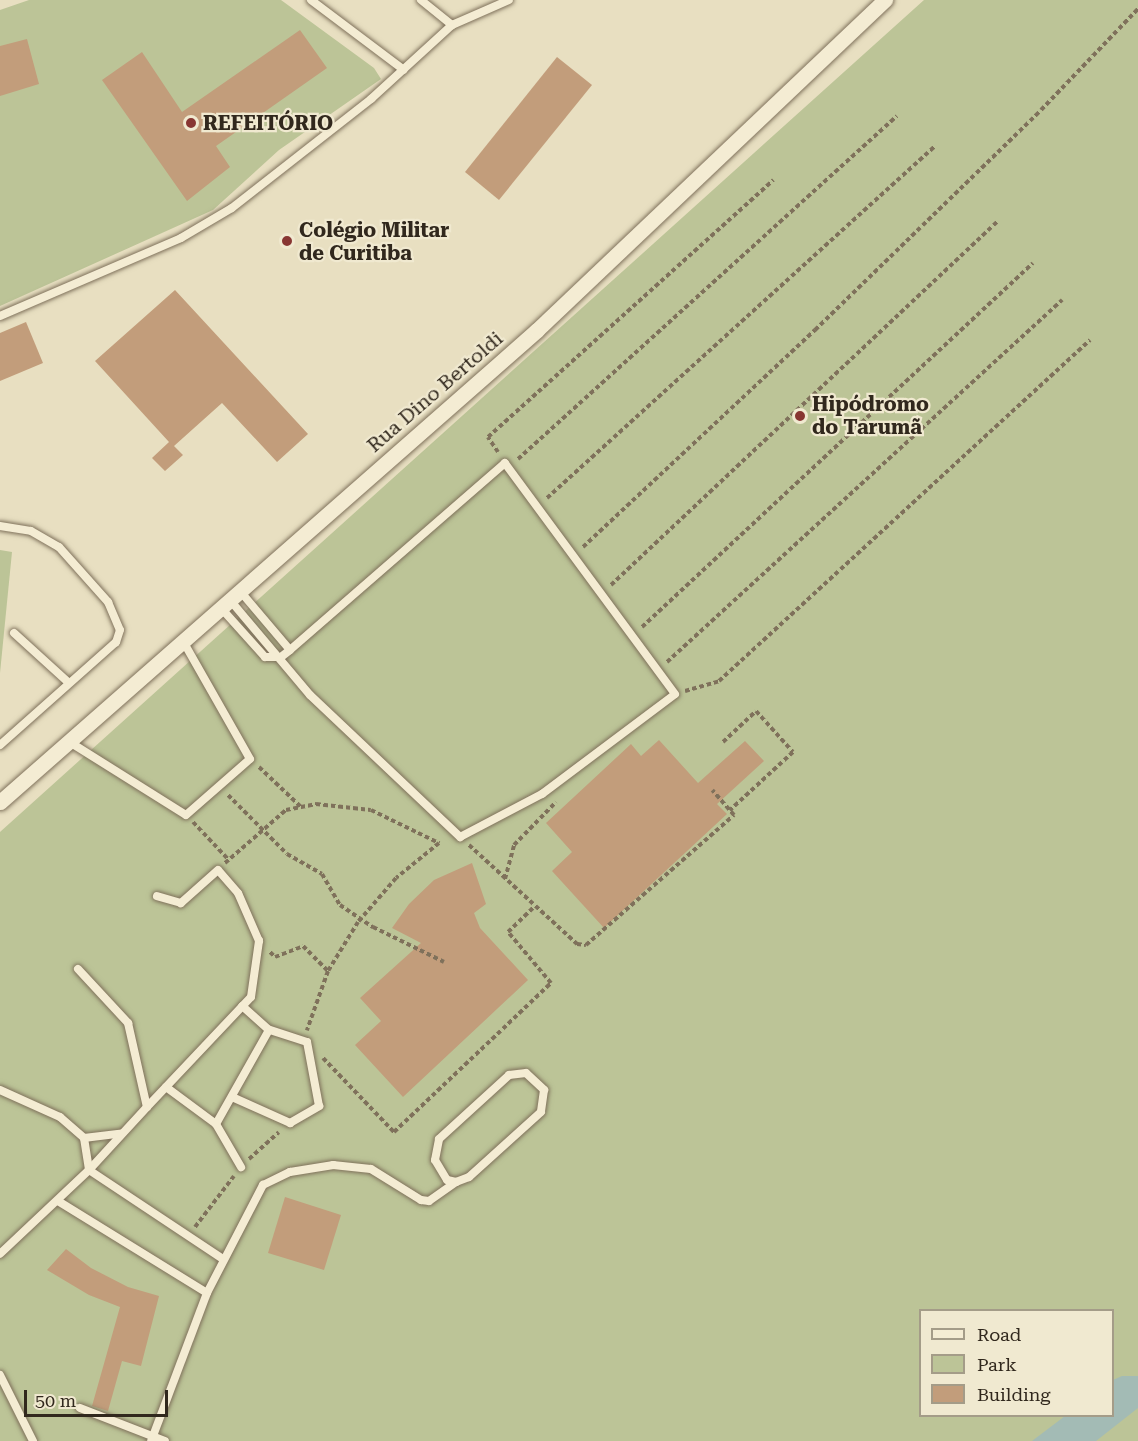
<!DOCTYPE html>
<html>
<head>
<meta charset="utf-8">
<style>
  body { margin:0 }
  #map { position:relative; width:1138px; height:1441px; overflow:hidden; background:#e8dfc1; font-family:"Roboto Serif",serif }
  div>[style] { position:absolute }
  .green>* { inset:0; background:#bcc497 }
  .water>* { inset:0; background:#a3bbb5 }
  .building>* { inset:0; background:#c29d7b }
  .path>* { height:4px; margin-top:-2px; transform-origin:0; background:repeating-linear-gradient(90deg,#7f715b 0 4.5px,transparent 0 7.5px) }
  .roads { filter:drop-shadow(0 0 2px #7f715b) drop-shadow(0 0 2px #7f715b) }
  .lane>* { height:8px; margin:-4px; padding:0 4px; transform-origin:4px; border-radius:4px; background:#f4ecd3 }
  .street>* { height:15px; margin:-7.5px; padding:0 7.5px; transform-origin:7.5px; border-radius:7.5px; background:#f4ecd3 }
  .path-bridge>* { height:4px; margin-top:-2px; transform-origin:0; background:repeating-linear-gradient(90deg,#7f715b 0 4.5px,transparent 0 7.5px) }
  .dots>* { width:16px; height:16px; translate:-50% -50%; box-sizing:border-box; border:3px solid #f0e9d0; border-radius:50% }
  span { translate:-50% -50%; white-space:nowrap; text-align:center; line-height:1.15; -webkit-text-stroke:4.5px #f0e9d0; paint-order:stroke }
  .poi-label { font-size:20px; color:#31281d; font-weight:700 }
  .left { translate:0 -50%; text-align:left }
  .street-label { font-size:20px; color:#31281d }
  .legend { position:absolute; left:919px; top:1309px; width:195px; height:108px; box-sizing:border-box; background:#f0e9d0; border:2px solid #a49c88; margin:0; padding:8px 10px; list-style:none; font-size:18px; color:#31281d }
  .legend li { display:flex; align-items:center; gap:12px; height:30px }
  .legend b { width:30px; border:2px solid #a49c88 }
  .scale { position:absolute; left:24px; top:1390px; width:144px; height:27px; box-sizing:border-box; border:3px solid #31281d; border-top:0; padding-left:8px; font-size:18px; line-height:21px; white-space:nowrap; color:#31281d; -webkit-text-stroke:4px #f0e9d0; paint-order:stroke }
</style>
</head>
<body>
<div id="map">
  <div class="green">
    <i style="clip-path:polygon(29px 0,281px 0,374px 68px,381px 79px,279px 150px,213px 210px,0 306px,0 10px)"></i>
    <i style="clip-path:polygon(evenodd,924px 0,1138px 0,1138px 1441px,0 1441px,0 832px,924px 0,920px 1310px,1112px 1310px,1112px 1416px,920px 1416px,920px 1310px)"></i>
    <i style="clip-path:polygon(0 550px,12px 552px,0 673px)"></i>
  </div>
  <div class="water">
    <i style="clip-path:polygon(1122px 1376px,1138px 1376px,1138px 1408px,1096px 1441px,1032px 1441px,1065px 1416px,1112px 1416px,1113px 1380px)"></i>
  </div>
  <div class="building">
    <i style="clip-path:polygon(300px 30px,327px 68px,216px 146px,230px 167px,187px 201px,102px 80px,142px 52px,182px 112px)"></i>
    <i style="clip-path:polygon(27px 39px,39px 84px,0 96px,0 46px)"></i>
    <i style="clip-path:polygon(557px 57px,592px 85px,499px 200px,465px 172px)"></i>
    <i style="clip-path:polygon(175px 290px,308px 434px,277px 462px,222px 403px,174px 446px,183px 455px,165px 471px,152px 458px,169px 442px,95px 361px)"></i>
    <i style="clip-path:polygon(26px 322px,43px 363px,0 381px,0 333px)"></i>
    <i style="clip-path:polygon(659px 740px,698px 783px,745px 741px,764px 761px,717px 804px,727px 814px,604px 928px,552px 871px,572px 852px,546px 823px,631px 744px,641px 756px)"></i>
    <i style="clip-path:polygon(472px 863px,486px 904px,474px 913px,480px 928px,528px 980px,403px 1097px,355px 1045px,381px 1021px,360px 998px,421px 943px,392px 928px,409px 904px,434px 880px)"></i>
    <i style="clip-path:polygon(285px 1197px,341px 1215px,324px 1270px,268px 1253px)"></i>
    <i style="clip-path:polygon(66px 1249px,91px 1268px,128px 1287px,159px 1296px,141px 1366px,122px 1361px,108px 1411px,92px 1406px,120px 1307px,89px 1295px,47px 1270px)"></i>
  </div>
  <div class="path">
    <i style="left:498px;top:452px;width:18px;rotate:-124deg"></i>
    <i style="left:488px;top:437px;width:384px;rotate:-42deg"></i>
    <i style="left:518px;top:459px;width:511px;rotate:-42.15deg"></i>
    <i style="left:547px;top:498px;width:524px;rotate:-42.21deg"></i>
    <i style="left:583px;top:547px;width:318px;rotate:-43.1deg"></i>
    <i style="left:815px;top:330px;width:315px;rotate:-44.2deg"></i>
    <i style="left:1041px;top:110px;width:140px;rotate:-46.2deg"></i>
    <i style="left:611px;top:585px;width:531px;rotate:-43.25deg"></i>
    <i style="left:642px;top:627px;width:534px;rotate:-42.95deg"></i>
    <i style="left:667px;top:662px;width:536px;rotate:-42.5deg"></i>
    <i style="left:685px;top:691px;width:35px;rotate:-16deg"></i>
    <i style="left:719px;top:681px;width:504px;rotate:-42.59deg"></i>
    <i style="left:723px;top:742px;width:45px;rotate:-43.2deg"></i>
    <i style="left:756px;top:711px;width:55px;rotate:47.9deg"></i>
    <i style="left:793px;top:752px;width:86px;rotate:137.4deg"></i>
    <i style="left:259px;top:767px;width:58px;rotate:43.6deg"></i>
    <i style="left:228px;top:795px;width:83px;rotate:45deg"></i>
    <i style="left:287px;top:854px;width:40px;rotate:29.7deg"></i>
    <i style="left:193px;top:822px;width:51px;rotate:46.6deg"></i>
    <i style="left:469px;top:845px;width:147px;rotate:42.5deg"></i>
    <i style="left:577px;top:944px;width:9px;rotate:6deg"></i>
    <i style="left:586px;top:945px;width:197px;rotate:-41.3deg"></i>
    <i style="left:734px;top:815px;width:33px;rotate:-131deg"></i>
    <i style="left:225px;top:863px;width:81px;rotate:-41deg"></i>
    <i style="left:286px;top:810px;width:31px;rotate:-11deg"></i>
    <i style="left:316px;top:804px;width:55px;rotate:6.2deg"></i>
    <i style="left:371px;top:810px;width:76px;rotate:25.9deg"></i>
    <i style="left:439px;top:843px;width:55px;rotate:140.9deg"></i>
    <i style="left:396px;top:878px;width:58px;rotate:130.8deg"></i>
    <i style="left:358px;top:922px;width:57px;rotate:121.5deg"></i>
    <i style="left:328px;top:971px;width:63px;rotate:109.6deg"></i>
    <i style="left:505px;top:879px;width:35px;rotate:-75deg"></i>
    <i style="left:514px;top:845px;width:60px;rotate:-45.7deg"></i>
    <i style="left:270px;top:952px;width:7px;rotate:45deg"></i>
    <i style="left:275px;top:957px;width:30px;rotate:-21deg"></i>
    <i style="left:303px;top:946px;width:35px;rotate:45deg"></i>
    <i style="left:323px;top:1058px;width:103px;rotate:46.2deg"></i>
    <i style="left:394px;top:1132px;width:216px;rotate:-43.5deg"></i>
    <i style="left:551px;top:983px;width:67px;rotate:-130.1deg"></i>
    <i style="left:508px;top:932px;width:36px;rotate:-44deg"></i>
    <i style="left:249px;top:1159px;width:40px;rotate:-42deg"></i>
    <i style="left:195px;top:1227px;width:64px;rotate:-52.6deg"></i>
  </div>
  <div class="roads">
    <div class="lane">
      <i style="left:311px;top:0;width:116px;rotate:37deg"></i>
      <i style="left:421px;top:0;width:40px;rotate:39deg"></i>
      <i style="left:0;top:316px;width:197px;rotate:-23.3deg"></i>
      <i style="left:181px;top:238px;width:59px;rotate:-30.5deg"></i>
      <i style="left:232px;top:208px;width:177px;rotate:-38.1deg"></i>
      <i style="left:371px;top:99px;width:110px;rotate:-42.4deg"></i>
      <i style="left:452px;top:25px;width:62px;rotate:-23.7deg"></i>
      <i style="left:0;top:526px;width:31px;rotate:9deg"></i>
      <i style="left:31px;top:531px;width:32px;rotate:30deg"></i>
      <i style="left:59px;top:547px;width:74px;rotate:48.3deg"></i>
      <i style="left:108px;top:602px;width:30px;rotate:67deg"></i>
      <i style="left:120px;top:630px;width:13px;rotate:108deg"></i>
      <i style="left:116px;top:642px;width:155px;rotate:138.4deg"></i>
      <i style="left:230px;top:600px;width:124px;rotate:49.9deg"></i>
      <i style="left:310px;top:695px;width:207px;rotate:43.4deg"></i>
      <i style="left:460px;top:837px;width:93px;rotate:-27.7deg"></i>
      <i style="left:542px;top:794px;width:166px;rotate:-36.9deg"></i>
      <i style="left:675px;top:694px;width:287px;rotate:-126.4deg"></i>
      <i style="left:505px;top:463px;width:285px;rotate:139deg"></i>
      <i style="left:221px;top:608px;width:66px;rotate:48.1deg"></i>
      <i style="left:265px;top:657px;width:16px"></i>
      <i style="left:281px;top:657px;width:11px;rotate:-38deg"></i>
      <i style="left:290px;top:650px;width:77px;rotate:-130.3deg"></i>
      <i style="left:14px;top:633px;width:74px;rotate:42.3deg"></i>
      <i style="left:68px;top:741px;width:139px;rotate:32.1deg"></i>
      <i style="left:186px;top:815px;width:85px;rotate:-41.2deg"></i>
      <i style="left:250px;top:759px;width:136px;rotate:-119.6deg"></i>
      <i style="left:78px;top:969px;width:74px;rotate:47.2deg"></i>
      <i style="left:128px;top:1023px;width:86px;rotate:77.3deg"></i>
      <i style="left:147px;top:1107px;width:86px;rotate:132.6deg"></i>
      <i style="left:89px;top:1170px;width:161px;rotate:33.6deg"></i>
      <i style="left:526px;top:1073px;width:25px;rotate:43deg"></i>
      <i style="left:544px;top:1090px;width:22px;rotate:98deg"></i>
      <i style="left:541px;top:1112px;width:97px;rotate:137.9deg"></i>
      <i style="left:469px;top:1177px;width:14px;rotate:159deg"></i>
      <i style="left:456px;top:1182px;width:9px;rotate:-167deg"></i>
      <i style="left:447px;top:1180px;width:23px;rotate:-121deg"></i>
      <i style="left:435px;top:1160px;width:21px;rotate:-79deg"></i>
      <i style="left:439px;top:1139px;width:95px;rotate:-42.4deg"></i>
      <i style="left:509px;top:1075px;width:17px;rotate:-7deg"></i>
      <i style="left:166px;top:1087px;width:62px;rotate:36.5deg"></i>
      <i style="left:216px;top:1124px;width:50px;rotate:59.8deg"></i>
      <i style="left:0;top:1090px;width:66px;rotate:24.2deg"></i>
      <i style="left:60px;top:1117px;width:32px;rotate:41deg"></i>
      <i style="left:84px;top:1138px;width:32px;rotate:81deg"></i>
      <i style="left:89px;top:1170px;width:122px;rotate:136.7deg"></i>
      <i style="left:232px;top:1097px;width:64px;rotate:24.1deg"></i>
      <i style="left:290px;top:1123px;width:34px;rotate:-30deg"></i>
      <i style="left:319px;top:1106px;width:65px;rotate:-100.6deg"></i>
      <i style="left:307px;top:1042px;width:40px;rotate:-162deg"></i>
      <i style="left:269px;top:1030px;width:36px;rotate:-138deg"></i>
      <i style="left:147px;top:1107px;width:151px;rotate:-46.6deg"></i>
      <i style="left:251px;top:997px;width:57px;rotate:-81.9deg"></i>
      <i style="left:259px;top:941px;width:52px;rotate:-113.6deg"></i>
      <i style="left:238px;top:893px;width:30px;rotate:-131deg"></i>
      <i style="left:218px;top:870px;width:50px;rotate:138.3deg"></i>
      <i style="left:181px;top:903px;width:25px;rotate:-164deg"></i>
      <i style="left:216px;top:1124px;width:108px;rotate:-60.6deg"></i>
      <i style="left:84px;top:1138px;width:38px;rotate:-7deg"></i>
      <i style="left:58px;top:1201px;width:175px;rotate:31.7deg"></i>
      <i style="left:207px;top:1293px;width:158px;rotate:110.7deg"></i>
      <i style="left:207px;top:1293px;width:122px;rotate:-62.6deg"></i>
      <i style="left:263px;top:1185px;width:30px;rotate:-26deg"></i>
      <i style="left:290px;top:1172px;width:44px;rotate:-9.2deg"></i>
      <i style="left:333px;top:1165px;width:38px;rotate:6deg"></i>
      <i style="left:371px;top:1169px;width:59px;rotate:31.8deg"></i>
      <i style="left:421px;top:1200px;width:8px;rotate:7deg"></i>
      <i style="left:429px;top:1201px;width:33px;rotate:-35deg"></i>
      <i style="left:0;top:1375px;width:74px;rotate:63.4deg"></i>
      <i style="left:80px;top:1408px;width:91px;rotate:21.2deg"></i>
    </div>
    <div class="street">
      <i style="left:0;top:802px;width:715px;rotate:-41.31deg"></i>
      <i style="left:537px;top:330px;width:480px;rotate:-43.5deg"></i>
    </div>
  </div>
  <div class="path-bridge">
    <i style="left:322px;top:874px;width:36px;rotate:60deg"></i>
    <i style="left:340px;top:905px;width:40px;rotate:34deg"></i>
    <i style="left:373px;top:927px;width:79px;rotate:26.2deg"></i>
  </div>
  <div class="dots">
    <i style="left:191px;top:123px;background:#883632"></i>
    <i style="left:287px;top:241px;background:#883632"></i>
    <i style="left:800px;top:416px;background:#883632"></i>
  </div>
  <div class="poi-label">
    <span class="left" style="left:203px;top:123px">REFEITÓRIO</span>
    <span class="left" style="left:299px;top:242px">Colégio Militar<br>de Curitiba</span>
    <span class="left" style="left:812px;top:416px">Hipódromo<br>do Tarumã</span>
  </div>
  <div class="street-label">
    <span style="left:435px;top:392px;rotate:-41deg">Rua Dino Bertoldi</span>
  </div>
  <ul class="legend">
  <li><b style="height:8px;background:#f4ecd3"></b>Road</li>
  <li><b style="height:16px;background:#bcc497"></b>Park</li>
  <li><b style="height:16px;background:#c29d7b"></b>Building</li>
  </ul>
  <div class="scale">50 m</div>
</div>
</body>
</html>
